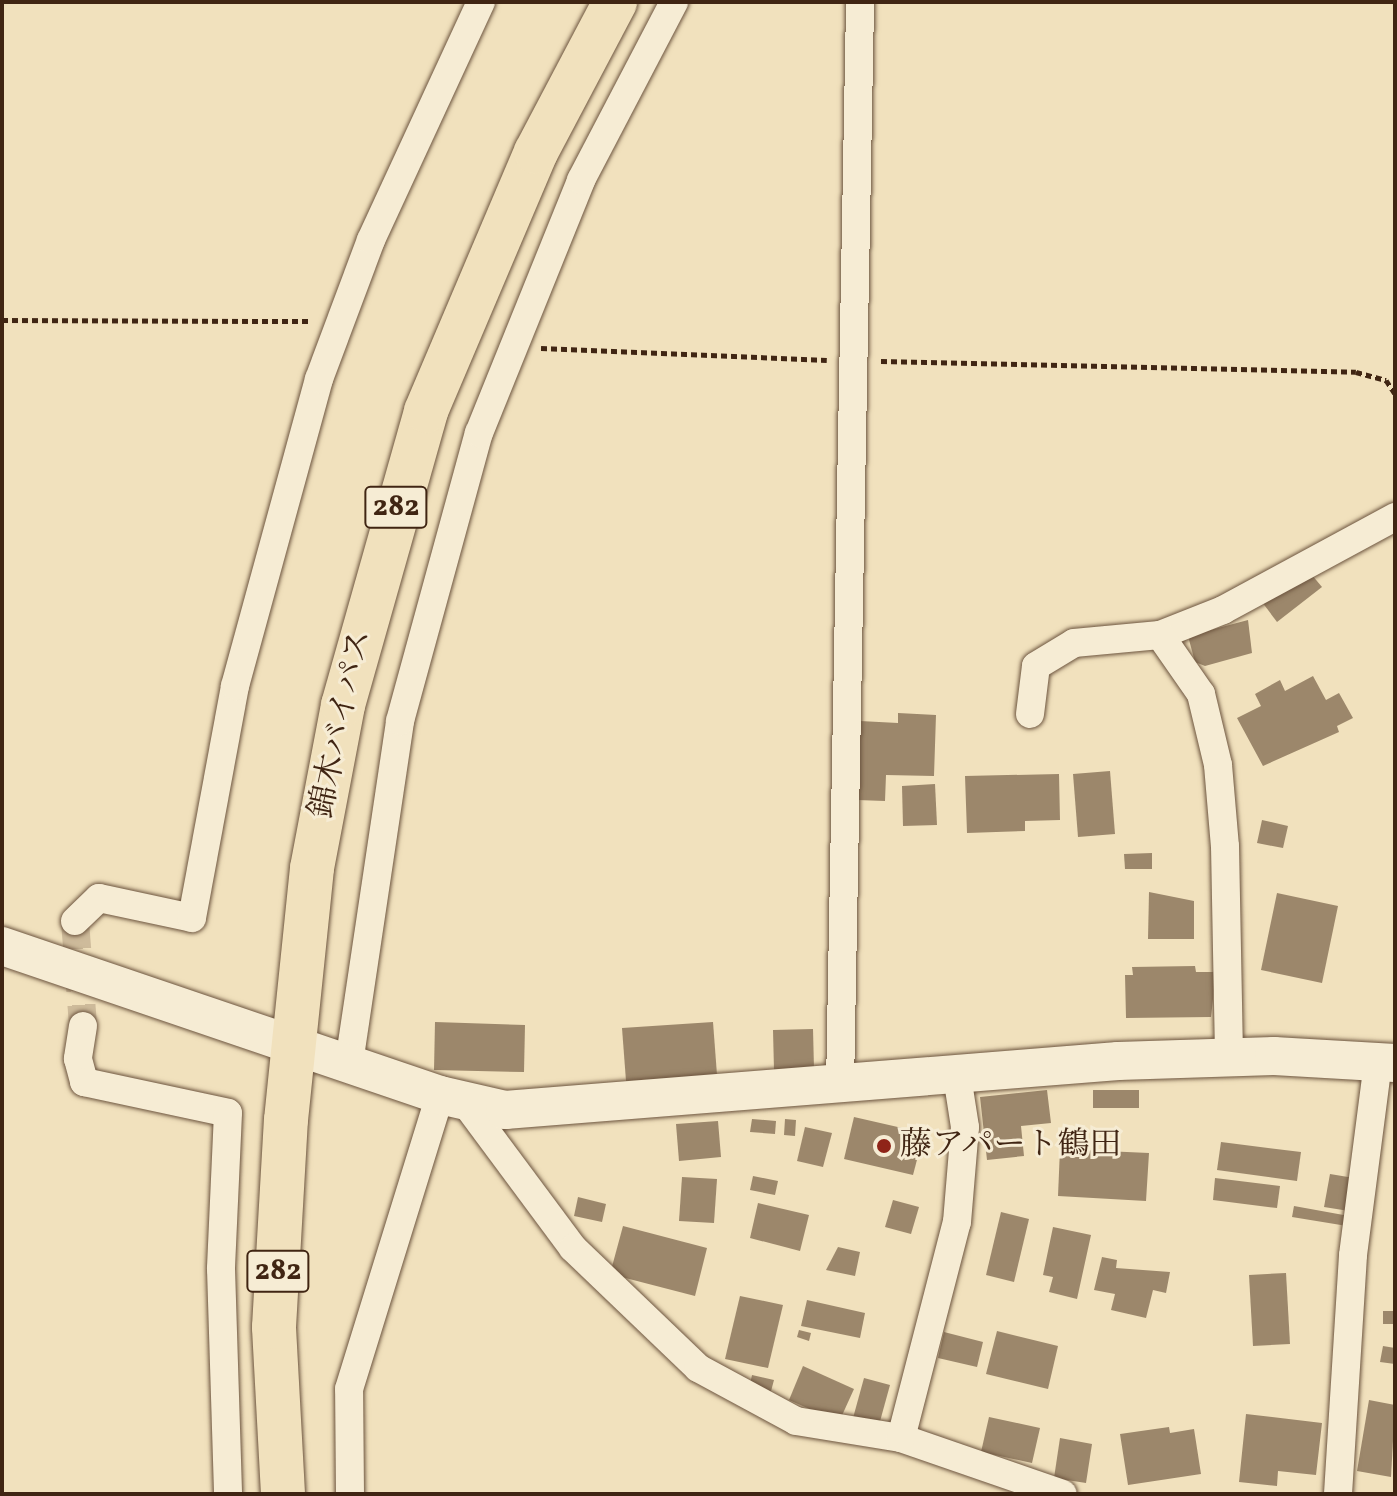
<!DOCTYPE html>
<html>
<head>
<meta charset="utf-8">
<style>
  body { margin:0 }
  #map { position:relative; width:1397px; height:1496px; overflow:hidden; background:#f1e1bd; font-family:Vollkorn,"Noto Serif JP",serif }
  div>[style] { position:absolute }
  .building>* { inset:0; background:#9c876b }
  .street-tunnel>* { height:28px; margin-top:-14px; transform-origin:0; background:repeating-linear-gradient(90deg,#cebb9b 0 28px,transparent 0 42px) }
  .path>* { height:5px; margin-top:-2.5px; transform-origin:0; background:repeating-linear-gradient(90deg,#402513 0 6px,transparent 0 10px) }
  .roads { filter:drop-shadow(0 0 2px #6c543e) drop-shadow(0 0 2px #6c543e) }
  .street>* { height:28px; margin:-14px; padding:0 14px; transform-origin:14px; border-radius:14px; background:#f6ecd4 }
  .secondary>* { height:38px; margin:-19px; padding:0 19px; transform-origin:19px; border-radius:19px; background:#f6ecd4 }
  .highway>* { height:44px; margin:-22px; padding:0 22px; transform-origin:22px; border-radius:22px; background:#f1e1bd }
  .dots>* { width:22px; height:22px; translate:-50% -50%; box-sizing:border-box; border:4px solid #f6ecd4; border-radius:50% }
  span { translate:-50% -50%; white-space:nowrap; text-align:center; line-height:1.15; -webkit-text-stroke:6px #f6ecd4; paint-order:stroke }
  .shield-label span { padding:2px 6px; background:#f6ecd4; border:2px solid; border-radius:6px; -webkit-text-stroke-width:0 }
  .shield-label { font-size:30px; color:#402513; font-weight:700 }
  .street-label { font-size:32px; color:#402513 }
  .poi-label { font-size:32px; color:#402513 }
  .left { translate:0 -50%; text-align:left }
  .frame { position:absolute; inset:0; border:4px solid #402513; pointer-events:none }
</style>
</head>
<body>
<div id="map">
  <div class="building">
    <i style="clip-path:polygon(1306px 568px,1322px 587px,1277px 622px,1262px 602px)"></i>
    <i style="clip-path:polygon(1248px 620px,1252px 653px,1205px 666px,1195px 662px,1188px 636px)"></i>
    <i style="clip-path:polygon(1313px 676px,1326px 700px,1339px 693px,1353px 718px,1337px 726px,1339px 732px,1263px 766px,1237px 718px,1261px 706px,1255px 694px,1280px 680px,1285px 691px)"></i>
    <i style="clip-path:polygon(898px 713px,936px 715px,934px 776px,886px 775px,885px 801px,857px 800px,860px 721px,898px 723px)"></i>
    <i style="clip-path:polygon(1110px 771px,1115px 834px,1078px 837px,1073px 774px)"></i>
    <i style="clip-path:polygon(1059px 774px,1060px 820px,1025px 821px,1025px 831px,967px 833px,965px 776px)"></i>
    <i style="clip-path:polygon(935px 784px,937px 825px,903px 826px,902px 786px)"></i>
    <i style="clip-path:polygon(1262px 820px,1288px 826px,1283px 848px,1257px 843px)"></i>
    <i style="clip-path:polygon(1152px 853px,1152px 869px,1125px 869px,1124px 854px)"></i>
    <i style="clip-path:polygon(1149px 892px,1194px 901px,1194px 939px,1148px 939px)"></i>
    <i style="clip-path:polygon(1277px 893px,1338px 906px,1322px 983px,1261px 970px)"></i>
    <i style="clip-path:polygon(1195px 966px,1196px 972px,1216px 972px,1211px 1017px,1126px 1018px,1125px 975px,1133px 975px,1132px 967px)"></i>
    <i style="clip-path:polygon(435px 1022px,525px 1025px,524px 1072px,434px 1070px)"></i>
    <i style="clip-path:polygon(713px 1022px,717px 1075px,626px 1081px,622px 1028px)"></i>
    <i style="clip-path:polygon(813px 1029px,814px 1069px,774px 1070px,773px 1030px)"></i>
    <i style="clip-path:polygon(1047px 1090px,1051px 1123px,1021px 1126px,1024px 1156px,987px 1160px,980px 1097px)"></i>
    <i style="clip-path:polygon(1093px 1090px,1139px 1090px,1139px 1108px,1093px 1108px)"></i>
    <i style="clip-path:polygon(854px 1117px,924px 1133px,913px 1175px,844px 1159px)"></i>
    <i style="clip-path:polygon(752px 1119px,776px 1121px,775px 1134px,750px 1132px)"></i>
    <i style="clip-path:polygon(785px 1119px,796px 1120px,795px 1136px,784px 1135px)"></i>
    <i style="clip-path:polygon(718px 1121px,721px 1157px,679px 1161px,676px 1124px)"></i>
    <i style="clip-path:polygon(805px 1127px,832px 1133px,823px 1167px,797px 1161px)"></i>
    <i style="clip-path:polygon(1221px 1142px,1301px 1152px,1297px 1181px,1217px 1170px)"></i>
    <i style="clip-path:polygon(1060px 1149px,1149px 1153px,1146px 1201px,1058px 1196px)"></i>
    <i style="clip-path:polygon(1330px 1174px,1354px 1178px,1349px 1211px,1324px 1207px)"></i>
    <i style="clip-path:polygon(753px 1176px,778px 1181px,775px 1195px,750px 1190px)"></i>
    <i style="clip-path:polygon(682px 1177px,717px 1179px,714px 1223px,679px 1221px)"></i>
    <i style="clip-path:polygon(1215px 1178px,1280px 1186px,1277px 1208px,1213px 1200px)"></i>
    <i style="clip-path:polygon(578px 1197px,606px 1204px,602px 1222px,574px 1216px)"></i>
    <i style="clip-path:polygon(893px 1200px,919px 1207px,911px 1234px,885px 1227px)"></i>
    <i style="clip-path:polygon(758px 1203px,809px 1215px,800px 1251px,750px 1238px)"></i>
    <i style="clip-path:polygon(1294px 1206px,1349px 1216px,1347px 1226px,1292px 1217px)"></i>
    <i style="clip-path:polygon(1001px 1212px,1029px 1219px,1014px 1282px,986px 1275px)"></i>
    <i style="clip-path:polygon(623px 1226px,707px 1248px,695px 1296px,610px 1274px)"></i>
    <i style="clip-path:polygon(1053px 1227px,1091px 1235px,1077px 1299px,1049px 1292px,1053px 1277px,1043px 1275px)"></i>
    <i style="clip-path:polygon(838px 1247px,860px 1252px,855px 1276px,826px 1270px)"></i>
    <i style="clip-path:polygon(1102px 1257px,1117px 1260px,1116px 1268px,1170px 1272px,1166px 1293px,1153px 1290px,1146px 1318px,1111px 1310px,1115px 1294px,1094px 1290px)"></i>
    <i style="clip-path:polygon(1286px 1273px,1290px 1344px,1253px 1346px,1249px 1275px)"></i>
    <i style="clip-path:polygon(740px 1296px,783px 1305px,768px 1368px,725px 1359px)"></i>
    <i style="clip-path:polygon(807px 1300px,865px 1313px,860px 1338px,801px 1326px)"></i>
    <i style="clip-path:polygon(1383px 1311px,1395px 1311px,1395px 1324px,1383px 1324px)"></i>
    <i style="clip-path:polygon(799px 1330px,811px 1333px,809px 1341px,797px 1337px)"></i>
    <i style="clip-path:polygon(997px 1331px,1058px 1346px,1048px 1389px,986px 1374px)"></i>
    <i style="clip-path:polygon(944px 1332px,983px 1342px,977px 1367px,938px 1358px)"></i>
    <i style="clip-path:polygon(1383px 1346px,1395px 1348px,1395px 1364px,1380px 1362px)"></i>
    <i style="clip-path:polygon(803px 1366px,854px 1389px,839px 1422px,789px 1400px)"></i>
    <i style="clip-path:polygon(752px 1375px,774px 1380px,770px 1395px,749px 1389px)"></i>
    <i style="clip-path:polygon(864px 1378px,890px 1385px,879px 1425px,853px 1418px)"></i>
    <i style="clip-path:polygon(1369px 1400px,1395px 1405px,1391px 1477px,1357px 1471px)"></i>
    <i style="clip-path:polygon(1246px 1414px,1322px 1423px,1316px 1475px,1278px 1471px,1277px 1486px,1239px 1482px)"></i>
    <i style="clip-path:polygon(989px 1417px,1040px 1428px,1032px 1463px,981px 1452px)"></i>
    <i style="clip-path:polygon(1169px 1427px,1170px 1433px,1194px 1429px,1201px 1474px,1128px 1485px,1120px 1434px)"></i>
    <i style="clip-path:polygon(1060px 1438px,1092px 1444px,1086px 1483px,1054px 1478px)"></i>
  </div>
  <div class="street-tunnel">
    <i style="left:75px;top:921px;width:105px;rotate:85.6deg"></i>
  </div>
  <div class="path">
    <i style="left:2px;top:320px;width:310px;rotate:0.2deg"></i>
    <i style="left:541px;top:348px;width:286px;rotate:2.4deg"></i>
    <i style="left:881px;top:361px;width:475px;rotate:1.3deg"></i>
    <i style="left:1356px;top:372px;width:31px;rotate:15deg"></i>
    <i style="left:1386px;top:380px;width:17px;rotate:57deg"></i>
  </div>
  <div class="roads">
    <div class="street">
      <i style="left:1160px;top:635px;width:68px;rotate:-21.6deg"></i>
      <i style="left:1223px;top:610px;width:196px;rotate:-28.4deg"></i>
      <i style="left:1030px;top:714px;width:48px;rotate:-82.9deg"></i>
      <i style="left:1036px;top:666px;width:44px;rotate:-31.2deg"></i>
      <i style="left:1074px;top:643px;width:86px;rotate:-5.3deg"></i>
      <i style="left:1160px;top:635px;width:72px;rotate:55.2deg"></i>
      <i style="left:1201px;top:694px;width:73px;rotate:76.5deg"></i>
      <i style="left:1218px;top:765px;width:81px;rotate:85.1deg"></i>
      <i style="left:1225px;top:846px;width:212px;rotate:88.9deg"></i>
      <i style="left:75px;top:921px;width:33px;rotate:-44deg"></i>
      <i style="left:99px;top:898px;width:95px;rotate:12.1deg"></i>
      <i style="left:192px;top:918px;width:236px;rotate:-79.5deg"></i>
      <i style="left:235px;top:686px;width:318px;rotate:-74.7deg"></i>
      <i style="left:319px;top:379px;width:148px;rotate:-69.5deg"></i>
      <i style="left:371px;top:240px;width:262px;rotate:-65.2deg"></i>
      <i style="left:83px;top:1026px;width:33px;rotate:99deg"></i>
      <i style="left:78px;top:1059px;width:24px;rotate:75deg"></i>
      <i style="left:84px;top:1082px;width:147px;rotate:12.1deg"></i>
      <i style="left:228px;top:1113px;width:156px;rotate:92.6deg"></i>
      <i style="left:221px;top:1269px;width:225px;rotate:88.2deg"></i>
      <i style="left:349px;top:1063px;width:346px;rotate:-81.5deg"></i>
      <i style="left:400px;top:721px;width:299px;rotate:-74.7deg"></i>
      <i style="left:479px;top:433px;width:273px;rotate:-68deg"></i>
      <i style="left:581px;top:180px;width:201px;rotate:-62.4deg"></i>
      <i style="left:840px;top:1087px;width:1085px;rotate:-88.94deg"></i>
      <i style="left:463px;top:1100px;width:184px;rotate:53.4deg"></i>
      <i style="left:573px;top:1248px;width:173px;rotate:43.8deg"></i>
      <i style="left:698px;top:1368px;width:111px;rotate:28.4deg"></i>
      <i style="left:796px;top:1421px;width:106px;rotate:9.2deg"></i>
      <i style="left:901px;top:1438px;width:171px;rotate:19.1deg"></i>
      <i style="left:901px;top:1438px;width:223px;rotate:-75.5deg"></i>
      <i style="left:957px;top:1222px;width:95px;rotate:-85.2deg"></i>
      <i style="left:965px;top:1127px;width:52px;rotate:-98.9deg"></i>
      <i style="left:350px;top:1494px;width:105px;rotate:-90.5deg"></i>
      <i style="left:349px;top:1389px;width:308px;rotate:-72.8deg"></i>
      <i style="left:1338px;top:1494px;width:239px;rotate:-86.4deg"></i>
      <i style="left:1353px;top:1255px;width:195px;rotate:-82.6deg"></i>
    </div>
    <div class="secondary">
      <i style="left:2px;top:946px;width:463px;rotate:18.8deg"></i>
      <i style="left:440px;top:1095px;width:67px;rotate:13deg"></i>
      <i style="left:505px;top:1110px;width:615px;rotate:-4.57deg"></i>
      <i style="left:1118px;top:1061px;width:156px;rotate:-1.8deg"></i>
      <i style="left:1274px;top:1056px;width:121px;rotate:3.3deg"></i>
    </div>
    <div class="highway">
      <i style="left:283px;top:1494px;width:167px;rotate:-93.1deg"></i>
      <i style="left:274px;top:1327px;width:207px;rotate:-86.7deg"></i>
      <i style="left:286px;top:1120px;width:253px;rotate:-84.1deg"></i>
      <i style="left:312px;top:868px;width:166px;rotate:-79.2deg"></i>
      <i style="left:343px;top:705px;width:305px;rotate:-74.2deg"></i>
      <i style="left:426px;top:411px;width:281px;rotate:-67deg"></i>
      <i style="left:536px;top:152px;width:170px;rotate:-62.2deg"></i>
    </div>
  </div>
  <div class="dots">
    <i style="left:884px;top:1146px;background:#8f2418"></i>
  </div>
  <div class="shield-label">
    <span style="left:396px;top:507px">282</span>
    <span style="left:278px;top:1271px">282</span>
  </div>
  <div class="street-label">
    <span style="left:342px;top:724px;rotate:-78deg">錦木バイパス</span>
  </div>
  <div class="poi-label">
    <span class="left" style="left:900px;top:1146px">藤アパート鶴田</span>
  </div>
  <div class="frame"></div>
</div>
</body>
</html>
